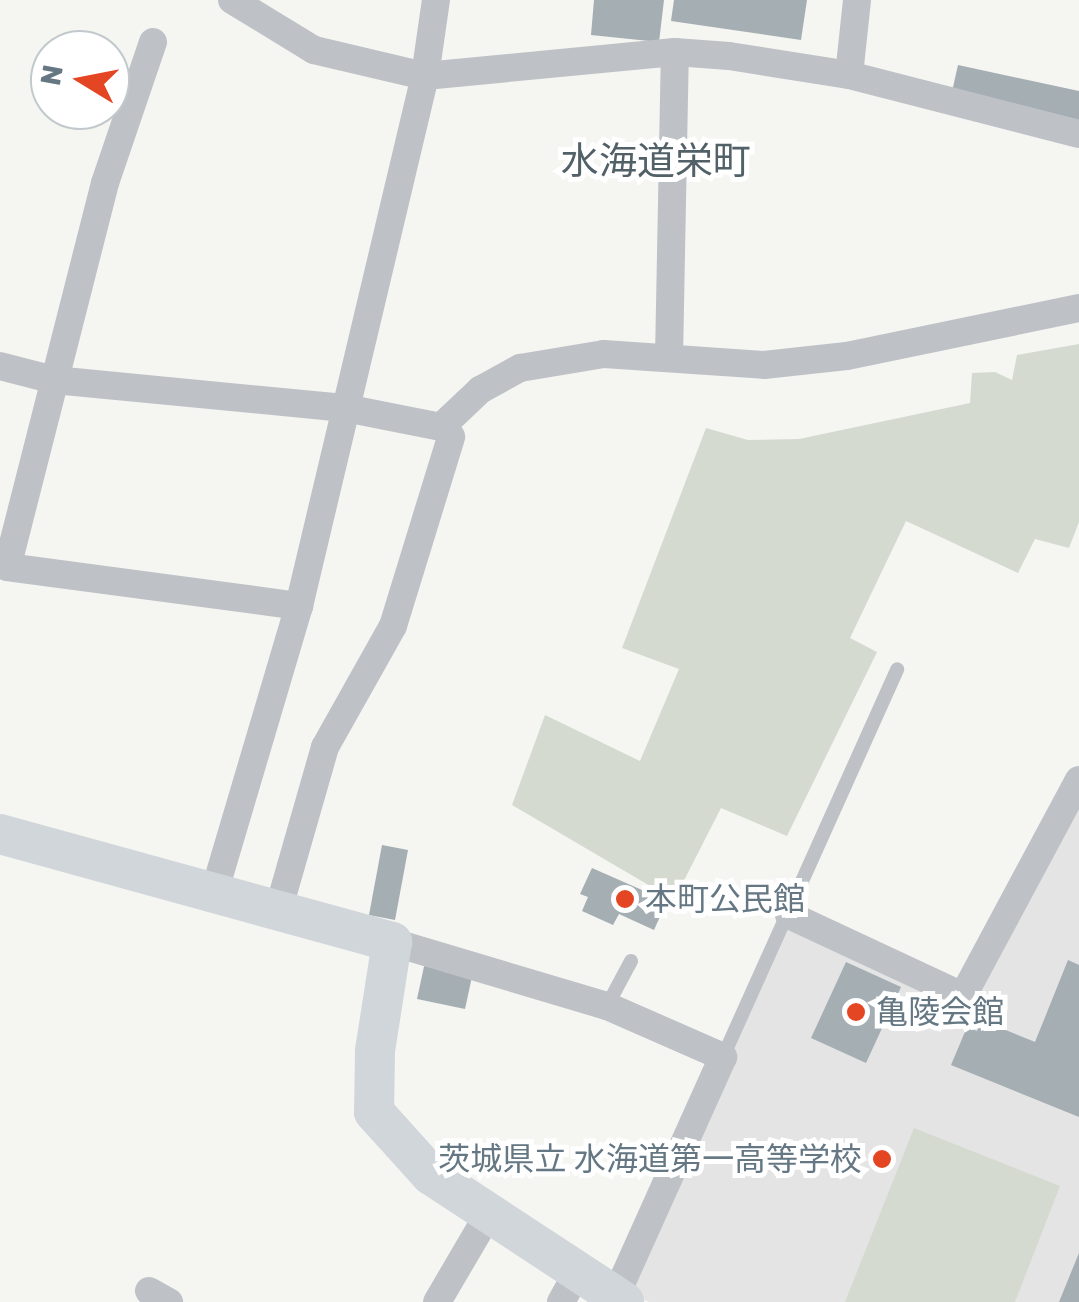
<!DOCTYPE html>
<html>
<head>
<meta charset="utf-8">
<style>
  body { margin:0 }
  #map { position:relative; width:1079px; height:1302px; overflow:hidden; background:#f5f5f2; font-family:Rubik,"Noto Sans JP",sans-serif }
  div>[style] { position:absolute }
  .built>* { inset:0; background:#e3e4e3 }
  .green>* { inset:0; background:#d5dad1 }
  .building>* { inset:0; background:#a5aeb3 }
  .lane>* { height:14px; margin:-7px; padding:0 7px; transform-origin:7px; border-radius:7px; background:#bec2c6 }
  .street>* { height:28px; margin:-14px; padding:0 14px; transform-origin:14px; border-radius:14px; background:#bec2c6 }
  .secondary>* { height:40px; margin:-20px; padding:0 20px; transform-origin:20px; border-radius:20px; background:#d1d6da }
  .dots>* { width:28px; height:28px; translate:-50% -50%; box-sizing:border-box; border:5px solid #fff; border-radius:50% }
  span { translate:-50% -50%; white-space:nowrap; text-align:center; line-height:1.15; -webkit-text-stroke:10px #fff; paint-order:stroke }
  .poi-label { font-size:32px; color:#647783 }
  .left { translate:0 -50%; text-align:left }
  .right { translate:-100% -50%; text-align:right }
  .quarter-label { font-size:38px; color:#526068 }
  .north { position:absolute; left:30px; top:30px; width:100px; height:100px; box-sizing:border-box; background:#fff; border:2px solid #c1c9cd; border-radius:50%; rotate:280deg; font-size:28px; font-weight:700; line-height:40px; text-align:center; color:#647783 }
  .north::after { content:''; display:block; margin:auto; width:35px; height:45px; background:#e44523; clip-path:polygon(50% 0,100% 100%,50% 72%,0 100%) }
</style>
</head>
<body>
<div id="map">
  <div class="built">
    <i style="clip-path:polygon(1079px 797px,1079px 1302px,649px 1302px,625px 1291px,791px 923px,969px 1007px)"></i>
  </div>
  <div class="green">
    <i style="clip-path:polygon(1079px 344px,1079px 522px,1069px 548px,1035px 539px,1018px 573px,906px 521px,850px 638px,877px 652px,787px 836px,721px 808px,674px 900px,512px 805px,545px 715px,640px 761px,679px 669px,622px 648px,706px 428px,748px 440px,799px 439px,970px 403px,972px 373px,995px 372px,1012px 380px,1017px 355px)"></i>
    <i style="clip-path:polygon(914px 1128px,1060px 1186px,1015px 1302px,845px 1302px)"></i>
  </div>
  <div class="building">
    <i style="clip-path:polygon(594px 0,664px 0,659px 42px,591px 35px)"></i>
    <i style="clip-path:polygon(674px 0,807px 0,801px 40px,671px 21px)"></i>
    <i style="clip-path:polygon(958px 65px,1079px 91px,1079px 124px,951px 96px)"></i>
    <i style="clip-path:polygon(382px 845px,408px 850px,395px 920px,369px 915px)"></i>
    <i style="clip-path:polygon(592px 868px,667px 901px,654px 930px,619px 914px,613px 925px,582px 911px,588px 897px,580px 894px)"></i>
    <i style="clip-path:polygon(1068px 960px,1079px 965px,1079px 1117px,951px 1065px,967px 1027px,977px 1031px,981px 1020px,1035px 1042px)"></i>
    <i style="clip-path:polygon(425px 962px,473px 972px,465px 1009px,417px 999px)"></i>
    <i style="clip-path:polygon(846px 962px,901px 987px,866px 1063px,811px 1038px)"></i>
    <i style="clip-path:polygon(1079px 1253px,1079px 1302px,1059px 1302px)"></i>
  </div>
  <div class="lane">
    <i style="left:607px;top:1006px;width:51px;rotate:-61.9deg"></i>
    <i style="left:723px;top:1057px;width:425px;rotate:-65.8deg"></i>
  </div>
  <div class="street">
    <i style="left:232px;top:0;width:96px;rotate:31.4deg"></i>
    <i style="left:314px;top:50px;width:114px;rotate:13.2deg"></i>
    <i style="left:425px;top:76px;width:251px;rotate:-5.5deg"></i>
    <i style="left:675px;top:52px;width:54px;rotate:4.2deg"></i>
    <i style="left:729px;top:56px;width:121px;rotate:9deg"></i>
    <i style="left:849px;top:75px;width:237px;rotate:14.4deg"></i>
    <i style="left:153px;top:42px;width:149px;rotate:108.8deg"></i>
    <i style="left:105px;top:183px;width:396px;rotate:104.3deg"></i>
    <i style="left:7px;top:567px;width:295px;rotate:7.6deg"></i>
    <i style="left:849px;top:75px;width:75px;rotate:-83.9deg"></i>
    <i style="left:669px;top:358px;width:306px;rotate:-88.9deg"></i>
    <i style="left:0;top:366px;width:56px;rotate:14.5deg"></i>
    <i style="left:54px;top:380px;width:292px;rotate:5.5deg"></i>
    <i style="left:345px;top:408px;width:98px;rotate:11.2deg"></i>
    <i style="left:441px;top:427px;width:54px;rotate:-43.5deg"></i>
    <i style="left:480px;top:390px;width:46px;rotate:-28.8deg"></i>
    <i style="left:520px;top:368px;width:85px;rotate:-9.5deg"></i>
    <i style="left:604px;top:354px;width:160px;rotate:3.9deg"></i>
    <i style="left:764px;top:365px;width:83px;rotate:-6.2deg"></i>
    <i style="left:847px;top:356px;width:237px;rotate:-11.7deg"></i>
    <i style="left:214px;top:893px;width:299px;rotate:-73.5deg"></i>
    <i style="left:299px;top:606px;width:545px;rotate:-76.63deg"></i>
    <i style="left:425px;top:76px;width:77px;rotate:-81.8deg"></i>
    <i style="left:278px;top:911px;width:171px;rotate:-74deg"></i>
    <i style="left:325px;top:747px;width:139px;rotate:-60.7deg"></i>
    <i style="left:393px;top:626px;width:198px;rotate:-72.9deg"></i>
    <i style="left:789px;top:915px;width:192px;rotate:25deg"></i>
    <i style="left:963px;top:996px;width:245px;rotate:-61.8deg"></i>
    <i style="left:392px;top:942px;width:224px;rotate:16.6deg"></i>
    <i style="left:607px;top:1006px;width:127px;rotate:23.7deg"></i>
    <i style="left:723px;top:1057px;width:263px;rotate:114.2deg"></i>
    <i style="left:149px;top:1291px;width:23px;rotate:29deg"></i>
    <i style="left:437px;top:1302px;width:101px;rotate:-59.6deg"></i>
    <i style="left:561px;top:1302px;width:33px;rotate:-61deg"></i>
  </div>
  <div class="secondary">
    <i style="left:0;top:834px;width:407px;rotate:15.4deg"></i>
    <i style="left:392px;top:942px;width:110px;rotate:98.9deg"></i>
    <i style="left:375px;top:1051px;width:61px;rotate:90.9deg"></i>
    <i style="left:374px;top:1112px;width:85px;rotate:47.9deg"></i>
    <i style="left:431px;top:1175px;width:231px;rotate:33.3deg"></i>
  </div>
  <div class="dots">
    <i style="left:625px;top:899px;background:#e44523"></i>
    <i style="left:856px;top:1012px;background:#e44523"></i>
    <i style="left:882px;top:1159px;background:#e44523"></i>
  </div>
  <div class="poi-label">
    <span class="left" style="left:645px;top:899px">本町公民館</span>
    <span class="left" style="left:876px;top:1012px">亀陵会館</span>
    <span class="right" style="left:862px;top:1159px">茨城県立 水海道第一高等学校</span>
  </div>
  <div class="quarter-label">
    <span style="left:656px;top:162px">水海道栄町</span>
  </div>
  <div class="north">N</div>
</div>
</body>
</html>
